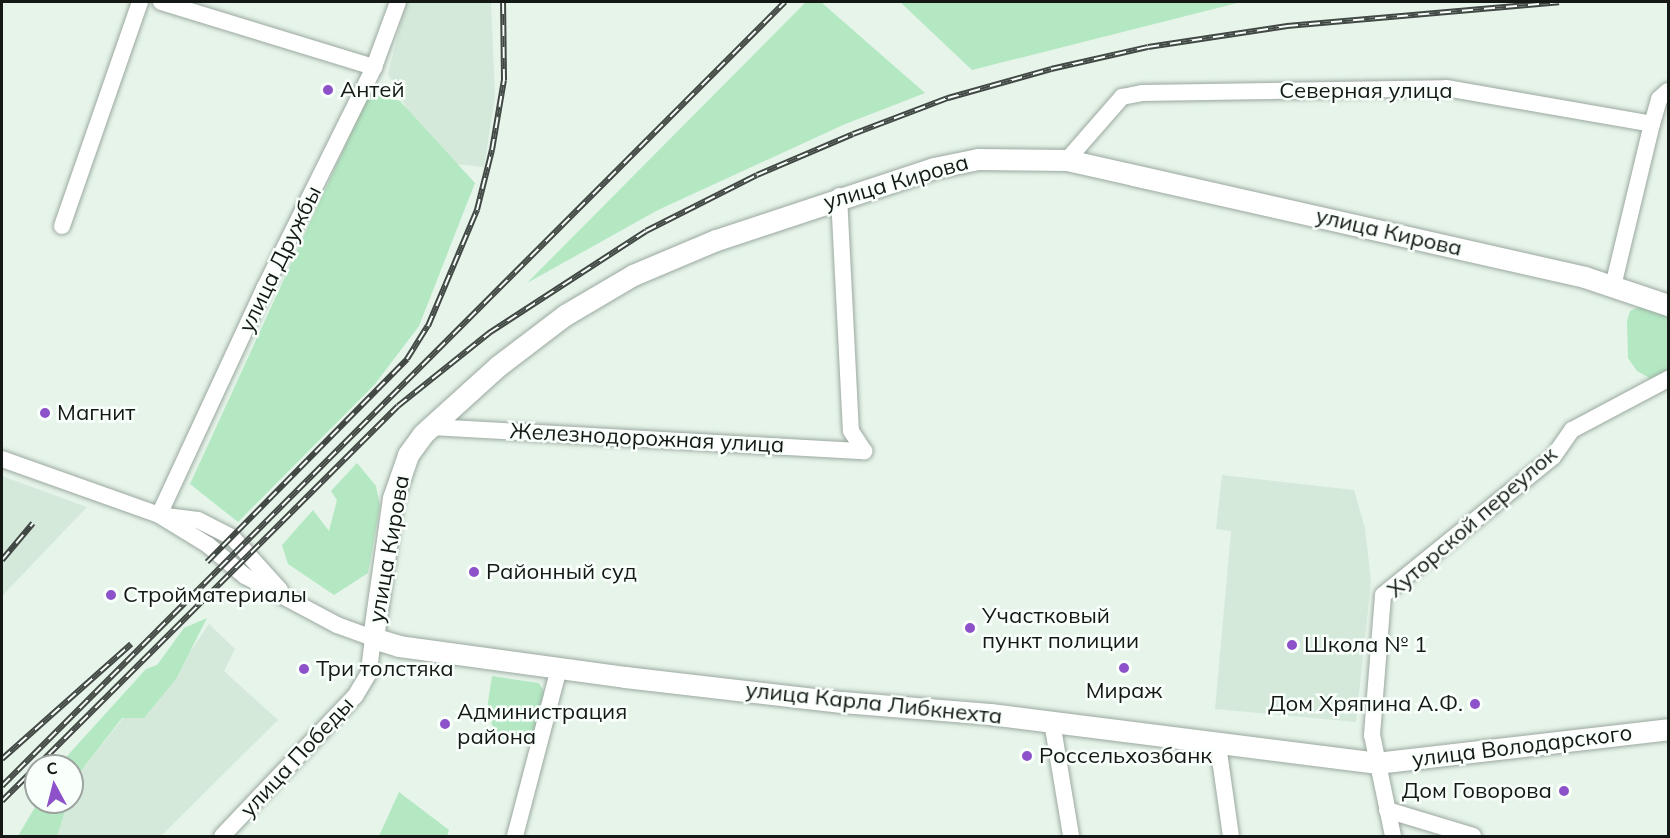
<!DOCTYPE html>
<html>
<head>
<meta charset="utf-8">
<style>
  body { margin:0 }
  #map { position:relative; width:1670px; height:838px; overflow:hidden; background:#e6f4ea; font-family:Mulish,sans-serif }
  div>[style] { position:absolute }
  .built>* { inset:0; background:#d5e9da }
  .green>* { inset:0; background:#b4e8c3 }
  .roads { filter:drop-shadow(0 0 2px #9ba89f) drop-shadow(0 0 2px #9ba89f) }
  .minor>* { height:16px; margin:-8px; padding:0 8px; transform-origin:8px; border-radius:8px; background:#fff }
  .major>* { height:21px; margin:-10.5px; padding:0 10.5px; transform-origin:10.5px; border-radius:10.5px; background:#fff }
  .rail>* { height:6px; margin-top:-3px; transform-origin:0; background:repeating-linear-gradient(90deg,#f9fffb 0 11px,#424945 0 22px); box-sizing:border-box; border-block:2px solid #424945 }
  .dots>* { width:16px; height:16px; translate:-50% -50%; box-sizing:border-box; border:3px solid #f9fffb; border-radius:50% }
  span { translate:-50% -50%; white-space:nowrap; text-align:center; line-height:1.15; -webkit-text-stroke:5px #f9fffb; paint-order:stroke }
  .poi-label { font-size:22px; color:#141916 }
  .left { translate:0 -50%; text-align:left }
  .right { translate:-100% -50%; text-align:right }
  .street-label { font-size:22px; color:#141916 }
  .frame { position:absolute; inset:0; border:3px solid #141916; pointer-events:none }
  .north { position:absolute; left:24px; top:754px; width:60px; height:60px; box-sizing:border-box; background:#f9fffb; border:2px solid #9da39f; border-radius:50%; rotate:353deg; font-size:16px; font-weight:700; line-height:24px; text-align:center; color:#141916 }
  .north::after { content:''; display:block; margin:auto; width:21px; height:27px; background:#8d52c9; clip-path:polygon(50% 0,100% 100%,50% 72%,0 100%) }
</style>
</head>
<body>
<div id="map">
  <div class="built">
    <i style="clip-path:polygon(406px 2px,491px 2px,495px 97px,484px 167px,436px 162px,388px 74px)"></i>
    <i style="clip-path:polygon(1222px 475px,1354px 490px,1365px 528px,1371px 581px,1356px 722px,1215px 709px,1231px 531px,1216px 529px)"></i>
    <i style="clip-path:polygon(2px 476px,87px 507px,2px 596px)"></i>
    <i style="clip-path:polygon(209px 624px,235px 649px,224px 671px,278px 720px,161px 836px,55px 836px,68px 802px,72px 802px,80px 772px,123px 718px,184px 661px)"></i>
  </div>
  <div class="green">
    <i style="clip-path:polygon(806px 2px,821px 2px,925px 93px,843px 125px,658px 210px,527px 283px)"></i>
    <i style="clip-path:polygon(900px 2px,1241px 2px,972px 70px)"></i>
    <i style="clip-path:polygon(369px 94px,400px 101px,475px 183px,419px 326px,375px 384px,238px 522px,190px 484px)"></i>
    <i style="clip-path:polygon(1646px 304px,1668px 318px,1668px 370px,1653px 380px,1637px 371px,1628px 358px,1627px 321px,1630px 311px)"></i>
    <i style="clip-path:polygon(357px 463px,376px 486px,380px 506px,368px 573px,334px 595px,288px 564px,282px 545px,313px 510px,329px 531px,337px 500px,331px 491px)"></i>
    <i style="clip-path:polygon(207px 618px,176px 679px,144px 718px,122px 718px,80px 772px,72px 792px,72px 766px,58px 766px,146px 669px,157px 665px,184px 628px)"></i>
    <i style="clip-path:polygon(492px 676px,539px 683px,545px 694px,531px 744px,496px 737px,487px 709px)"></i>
    <i style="clip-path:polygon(399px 792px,449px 830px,447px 836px,379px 836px)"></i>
    <i style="clip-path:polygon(38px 802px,68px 802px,57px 836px,18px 836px)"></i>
  </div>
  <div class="roads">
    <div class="minor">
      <i style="left:161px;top:2px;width:223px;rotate:17deg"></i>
      <i style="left:1067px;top:160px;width:84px;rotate:-48.9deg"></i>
      <i style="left:1122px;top:97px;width:20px;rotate:-11deg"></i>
      <i style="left:1142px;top:93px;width:304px;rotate:-0.9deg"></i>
      <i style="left:1446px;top:88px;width:209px;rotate:9.9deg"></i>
      <i style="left:1652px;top:124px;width:26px;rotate:-74deg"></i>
      <i style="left:1659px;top:99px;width:12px;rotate:-42deg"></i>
      <i style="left:839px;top:196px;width:235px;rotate:87.1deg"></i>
      <i style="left:851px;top:431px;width:24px;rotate:57deg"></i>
      <i style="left:62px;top:226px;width:237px;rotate:-70.8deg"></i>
      <i style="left:1613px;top:286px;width:167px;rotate:-76.5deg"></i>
      <i style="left:430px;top:427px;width:435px;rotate:3.2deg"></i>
      <i style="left:2px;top:459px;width:167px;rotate:19.6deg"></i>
      <i style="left:159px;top:515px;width:57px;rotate:31.5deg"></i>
      <i style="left:208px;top:545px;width:48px;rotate:40deg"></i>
      <i style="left:245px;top:576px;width:104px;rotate:28deg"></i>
      <i style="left:337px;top:625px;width:38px;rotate:20deg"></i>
      <i style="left:373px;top:638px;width:35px;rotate:97deg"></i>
      <i style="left:369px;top:673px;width:27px;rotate:121deg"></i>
      <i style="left:355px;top:696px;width:193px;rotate:133.5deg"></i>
      <i style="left:159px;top:515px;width:251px;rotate:-65.1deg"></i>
      <i style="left:265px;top:287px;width:246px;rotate:-63.6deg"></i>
      <i style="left:374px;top:67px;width:69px;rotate:-69.7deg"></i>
      <i style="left:166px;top:516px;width:32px;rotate:7deg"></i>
      <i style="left:198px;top:520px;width:39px;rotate:27deg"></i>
      <i style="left:233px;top:538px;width:70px;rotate:47.9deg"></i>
      <i style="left:1052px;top:722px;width:116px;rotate:80.5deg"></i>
      <i style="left:1218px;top:745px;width:92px;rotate:81.9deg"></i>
      <i style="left:1387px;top:810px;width:90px;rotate:16.8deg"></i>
      <i style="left:515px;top:836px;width:174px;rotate:-75.3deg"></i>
      <i style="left:1393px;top:836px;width:103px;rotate:-101.7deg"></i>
      <i style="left:1372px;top:735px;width:140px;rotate:-85.5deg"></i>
      <i style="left:1383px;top:595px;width:219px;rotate:-39.1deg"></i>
      <i style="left:1553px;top:457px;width:33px;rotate:-55deg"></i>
      <i style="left:1572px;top:430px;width:109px;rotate:-28deg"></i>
    </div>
    <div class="major">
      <i style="left:1668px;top:305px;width:88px;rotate:-161.4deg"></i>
      <i style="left:1585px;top:277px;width:531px;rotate:-167.27deg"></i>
      <i style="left:1067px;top:160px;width:89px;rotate:-179.4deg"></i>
      <i style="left:978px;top:159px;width:45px;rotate:168.4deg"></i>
      <i style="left:934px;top:168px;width:230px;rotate:161.7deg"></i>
      <i style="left:716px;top:240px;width:90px;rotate:157.1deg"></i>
      <i style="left:633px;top:275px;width:79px;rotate:149.5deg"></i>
      <i style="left:565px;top:315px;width:84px;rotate:142.7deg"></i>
      <i style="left:498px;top:366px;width:101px;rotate:137.8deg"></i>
      <i style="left:423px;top:434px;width:26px;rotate:126deg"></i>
      <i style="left:408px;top:455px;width:46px;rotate:109.2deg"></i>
      <i style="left:393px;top:498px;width:141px;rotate:98.1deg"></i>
      <i style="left:373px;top:638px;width:27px;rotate:17deg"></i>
      <i style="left:399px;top:646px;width:228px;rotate:7.8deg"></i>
      <i style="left:625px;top:677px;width:218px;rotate:6.6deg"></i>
      <i style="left:842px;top:702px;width:148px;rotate:4.6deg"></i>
      <i style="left:990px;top:714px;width:389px;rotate:7.2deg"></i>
      <i style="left:1376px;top:763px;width:294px;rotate:-6.6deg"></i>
    </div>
  </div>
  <div class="rail">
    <i style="left:2px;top:560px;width:48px;rotate:-50deg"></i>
    <i style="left:207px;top:562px;width:285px;rotate:-45.4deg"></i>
    <i style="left:407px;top:359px;width:39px;rotate:-58deg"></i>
    <i style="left:428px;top:326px;width:126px;rotate:-67.1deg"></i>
    <i style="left:477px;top:210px;width:62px;rotate:-76deg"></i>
    <i style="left:492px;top:150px;width:71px;rotate:-80.3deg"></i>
    <i style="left:504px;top:80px;width:78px;rotate:-90.7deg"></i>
    <i style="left:2px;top:759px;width:173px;rotate:-41.7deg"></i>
    <i style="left:2px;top:786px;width:1108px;rotate:-45.04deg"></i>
    <i style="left:2px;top:801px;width:559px;rotate:-44.93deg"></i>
    <i style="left:398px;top:406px;width:117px;rotate:-38.7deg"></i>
    <i style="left:489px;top:333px;width:187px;rotate:-33deg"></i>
    <i style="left:646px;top:231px;width:124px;rotate:-26.8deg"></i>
    <i style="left:757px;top:175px;width:104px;rotate:-23.1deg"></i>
    <i style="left:853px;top:134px;width:102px;rotate:-20.8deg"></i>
    <i style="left:948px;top:98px;width:107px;rotate:-15.7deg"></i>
    <i style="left:1051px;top:69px;width:99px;rotate:-12.8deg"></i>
    <i style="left:1148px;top:47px;width:141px;rotate:-8.6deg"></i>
    <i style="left:1287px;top:26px;width:273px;rotate:-5deg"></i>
  </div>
  <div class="dots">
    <i style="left:328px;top:90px;background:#8d52c9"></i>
    <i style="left:45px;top:413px;background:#8d52c9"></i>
    <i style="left:474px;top:572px;background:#8d52c9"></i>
    <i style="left:111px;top:595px;background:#8d52c9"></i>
    <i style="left:970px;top:628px;background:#8d52c9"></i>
    <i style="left:1292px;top:645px;background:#8d52c9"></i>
    <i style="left:1124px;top:668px;background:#8d52c9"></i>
    <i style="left:304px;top:669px;background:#8d52c9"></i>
    <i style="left:1475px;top:704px;background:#8d52c9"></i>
    <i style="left:445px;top:724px;background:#8d52c9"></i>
    <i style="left:1027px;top:756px;background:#8d52c9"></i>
    <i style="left:1564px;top:791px;background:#8d52c9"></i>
  </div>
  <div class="poi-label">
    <span class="left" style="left:340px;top:90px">Антей</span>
    <span class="left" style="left:57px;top:413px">Магнит</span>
    <span class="left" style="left:486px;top:572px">Районный суд</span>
    <span class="left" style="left:123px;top:595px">Стройматериалы</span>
    <span class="left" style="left:982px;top:628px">Участковый<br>пункт полиции</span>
    <span class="left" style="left:1304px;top:645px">Школа № 1</span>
    <span class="left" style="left:316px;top:669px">Три толстяка</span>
    <span style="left:1124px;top:691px">Мираж</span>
    <span class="right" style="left:1463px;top:704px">Дом Хряпина А.Ф.</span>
    <span class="left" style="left:457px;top:724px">Администрация<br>района</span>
    <span class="left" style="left:1039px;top:756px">Россельхозбанк</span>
    <span class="right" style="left:1552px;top:791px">Дом Говорова</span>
  </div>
  <div class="street-label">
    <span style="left:1366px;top:91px">Северная улица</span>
    <span style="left:896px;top:182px;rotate:-16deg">улица Кирова</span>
    <span style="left:1389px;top:232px;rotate:13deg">улица Кирова</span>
    <span style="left:280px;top:259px;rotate:-64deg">улица Дружбы</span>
    <span style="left:647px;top:438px;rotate:3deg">Железнодорожная улица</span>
    <span style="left:1472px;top:522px;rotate:-41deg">Хуторской переулок</span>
    <span style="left:389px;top:549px;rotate:-80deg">улица Кирова</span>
    <span style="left:874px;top:703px;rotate:6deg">улица Карла Либкнехта</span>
    <span style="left:1522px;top:746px;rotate:-7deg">улица Володарского</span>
    <span style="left:297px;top:757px;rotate:-47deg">улица Победы</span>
  </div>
  <div class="frame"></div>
  <div class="north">С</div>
</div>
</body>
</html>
